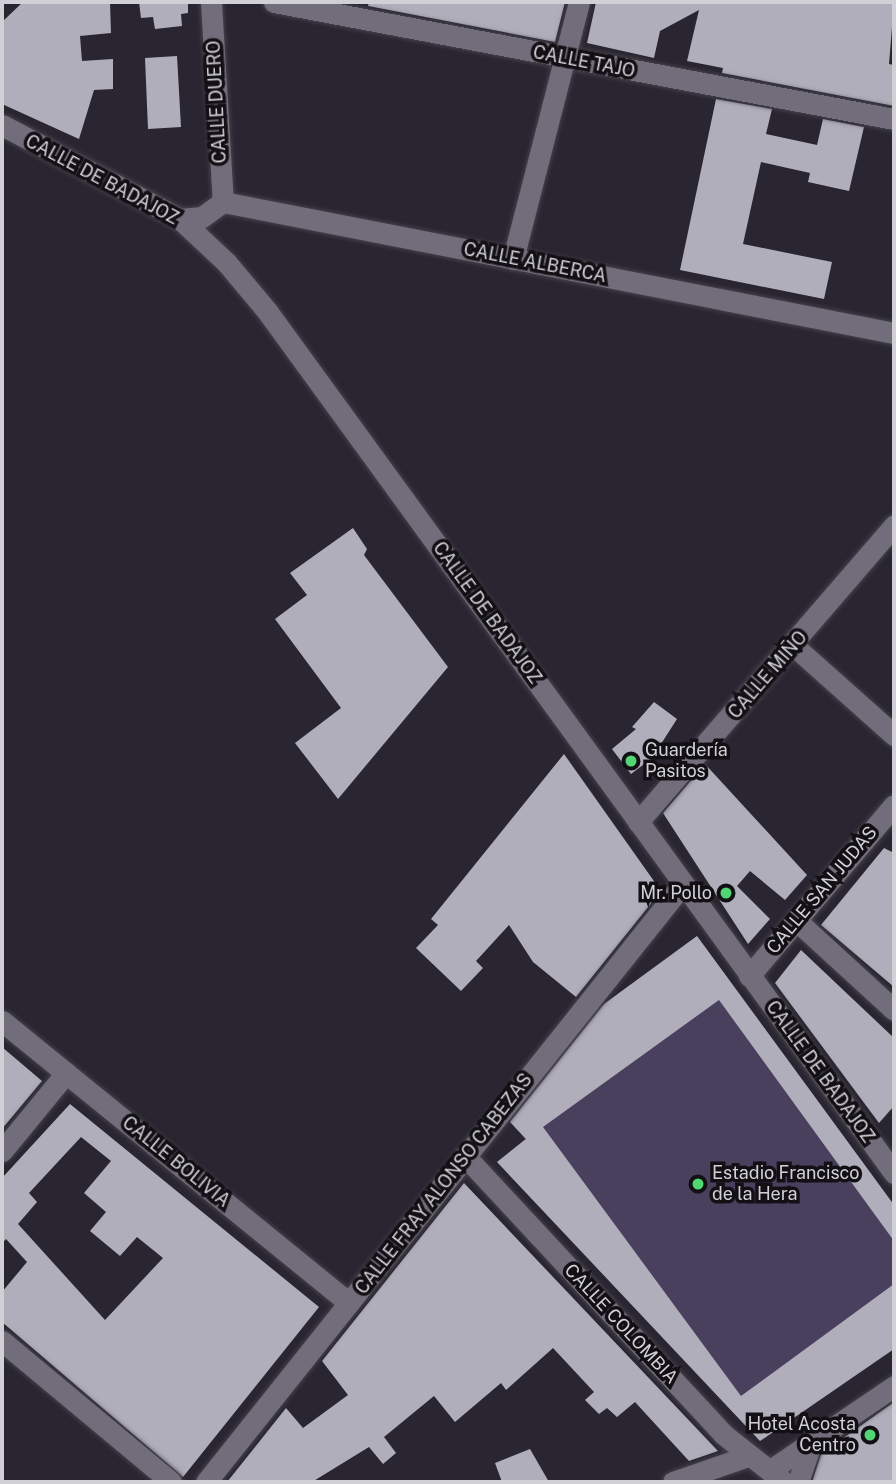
<!DOCTYPE html>
<html>
<head>
<meta charset="utf-8">
<style>
  body { margin:0 }
  #map { position:relative; width:896px; height:1484px; overflow:hidden; background:#292631; font-family:"Public Sans",sans-serif }
  div>[style] { position:absolute }
  .green>* { inset:0; background:#49405d }
  .building>* { inset:0; background:#b1aebb }
  .roads { filter:drop-shadow(0 0 2px #44414a) drop-shadow(0 0 2px #44414a) }
  .minor>* { height:21px; margin:-10.5px; padding:0 10.5px; transform-origin:10.5px; border-radius:10.5px; background:#716d7a }
  .dots>* { width:19px; height:19px; translate:-50% -50%; box-sizing:border-box; border:4px solid #121015; border-radius:50% }
  span { translate:-50% -50%; white-space:nowrap; text-align:center; line-height:1.15; -webkit-text-stroke:7px #121015; paint-order:stroke }
  .street-label { font-size:18px; color:#d2d0d7 }
  .poi-label { font-size:18px; color:#d2d0d7 }
  .left { translate:0 -50%; text-align:left }
  .right { translate:-100% -50%; text-align:right }
  .frame { position:absolute; inset:0; border:4px solid #d2d0d7; pointer-events:none }
</style>
</head>
<body>
<div id="map">
  <div class="green">
    <i style="clip-path:polygon(697px 936px,894px 1205px,894px 1349px,760px 1441px,497px 1162px,525px 1139px,508px 1119px,593px 1012px)"></i>
  </div>
  <div class="building">
    <i style="clip-path:polygon(23px 2px,110px 2px,111px 33px,80px 36px,82px 61px,113px 59px,113px 89px,94px 90px,79px 139px,2px 104px,2px 22px)"></i>
    <i style="clip-path:polygon(139px 2px,188px 2px,188px 13px,181px 14px,182px 26px,155px 29px,153px 17px,141px 18px)"></i>
    <i style="clip-path:polygon(369px 2px,565px 2px,555px 42px,368px 6px)"></i>
    <i style="clip-path:polygon(596px 2px,894px 2px,889px 64px,894px 65px,894px 106px,722px 73px,723px 68px,687px 61px,699px 10px,660px 31px,654px 58px,587px 43px)"></i>
    <i style="clip-path:polygon(177px 56px,181px 127px,148px 129px,145px 58px)"></i>
    <i style="clip-path:polygon(716px 99px,772px 109px,766px 134px,817px 145px,823px 119px,864px 127px,849px 191px,808px 182px,810px 173px,761px 162px,743px 244px,832px 262px,824px 299px,680px 270px)"></i>
    <i style="clip-path:polygon(353px 528px,367px 549px,364px 555px,448px 667px,338px 799px,295px 743px,341px 708px,275px 619px,307px 595px,290px 573px)"></i>
    <i style="clip-path:polygon(654px 702px,677px 719px,652px 758px,631px 774px,612px 749px,636px 729px,632px 727px)"></i>
    <i style="clip-path:polygon(564px 754px,661px 891px,576px 997px,533px 962px,509px 925px,476px 961px,483px 968px,461px 991px,416px 948px,438px 925px,431px 919px)"></i>
    <i style="clip-path:polygon(705px 764px,807px 875px,785px 900px,750px 871px,737px 886px,770px 919px,748px 944px,663px 813px)"></i>
    <i style="clip-path:polygon(884px 848px,894px 853px,894px 987px,821px 925px)"></i>
    <i style="clip-path:polygon(697px 936px,894px 1205px,894px 1241px,719px 1000px,543px 1127px,741px 1396px,894px 1284px,894px 1349px,760px 1441px,497px 1162px,526px 1139px,510px 1122px,604px 1004px)"></i>
    <i style="clip-path:polygon(801px 950px,894px 1038px,894px 1106px,879px 1123px,775px 983px)"></i>
    <i style="clip-path:polygon(2px 1047px,42px 1081px,2px 1129px)"></i>
    <i style="clip-path:polygon(evenodd,70px 1104px,319px 1307px,183px 1477px,2px 1322px,2px 1292px,27px 1262px,6px 1239px,2px 1243px,2px 1178px,70px 1104px,81px 1137px,111px 1161px,84px 1193px,106px 1212px,90px 1231px,120px 1256px,137px 1237px,163px 1258px,105px 1320px,18px 1224px,37px 1202px,29px 1193px,81px 1137px)"></i>
    <i style="clip-path:polygon(464px 1183px,718px 1451px,689px 1461px,635px 1402px,617px 1417px,607px 1408px,599px 1414px,585px 1400px,594px 1392px,553px 1348px,506px 1390px,501px 1383px,455px 1422px,434px 1396px,384px 1437px,396px 1453px,383px 1464px,369px 1447px,312px 1482px,227px 1482px,286px 1408px,303px 1428px,348px 1395px,322px 1361px)"></i>
    <i style="clip-path:polygon(894px 1402px,894px 1482px,812px 1482px,821px 1454px)"></i>
    <i style="clip-path:polygon(530px 1449px,549px 1482px,502px 1482px,495px 1463px)"></i>
  </div>
  <div class="roads">
    <div class="minor">
      <i style="left:211px;top:2px;width:200px;rotate:86.6deg"></i>
      <i style="left:274px;top:2px;width:631px;rotate:10.69deg"></i>
      <i style="left:2px;top:125px;width:201px;rotate:27.8deg"></i>
      <i style="left:180px;top:219px;width:63px;rotate:43.1deg"></i>
      <i style="left:226px;top:262px;width:64px;rotate:50.1deg"></i>
      <i style="left:267px;top:311px;width:1066px;rotate:53.97deg"></i>
      <i style="left:180px;top:219px;width:22px;rotate:-5deg"></i>
      <i style="left:202px;top:217px;width:26px;rotate:-36deg"></i>
      <i style="left:223px;top:202px;width:684px;rotate:11.05deg"></i>
      <i style="left:513px;top:259px;width:265px;rotate:-75.6deg"></i>
      <i style="left:794px;top:646px;width:134px;rotate:41.7deg"></i>
      <i style="left:638px;top:822px;width:392px;rotate:-49.2deg"></i>
      <i style="left:798px;top:922px;width:130px;rotate:42.5deg"></i>
      <i style="left:749px;top:976px;width:224px;rotate:-49.7deg"></i>
      <i style="left:2px;top:1021px;width:447px;rotate:39.1deg"></i>
      <i style="left:2px;top:1151px;width:101px;rotate:-50.6deg"></i>
      <i style="left:465px;top:1156px;width:379px;rotate:47.1deg"></i>
      <i style="left:723px;top:1434px;width:78px;rotate:38.2deg"></i>
      <i style="left:2px;top:1341px;width:220px;rotate:39.8deg"></i>
      <i style="left:772px;top:1469px;width:148px;rotate:-34.2deg"></i>
      <i style="left:206px;top:1482px;width:764px;rotate:-51.43deg"></i>
      <i style="left:673px;top:1482px;width:79px;rotate:-19.1deg"></i>
      <i style="left:798px;top:1482px;width:37px;rotate:-71deg"></i>
    </div>
  </div>
  <div class="dots">
    <i style="left:631px;top:761px;background:#52d673"></i>
    <i style="left:726px;top:893px;background:#52d673"></i>
    <i style="left:698px;top:1184px;background:#52d673"></i>
    <i style="left:870px;top:1435px;background:#52d673"></i>
  </div>
  <div class="street-label">
    <span style="left:584px;top:62px;rotate:11deg">CALLE TAJO</span>
    <span style="left:217px;top:102px;rotate:-93deg">CALLE DUERO</span>
    <span style="left:102px;top:180px;rotate:28deg">CALLE DE BADAJOZ</span>
    <span style="left:535px;top:263px;rotate:11deg">CALLE ALBERCA</span>
    <span style="left:487px;top:613px;rotate:54deg">CALLE DE BADAJOZ</span>
    <span style="left:768px;top:675px;rotate:-49deg">CALLE MIÑO</span>
    <span style="left:822px;top:890px;rotate:-50deg">CALLE SAN JUDAS</span>
    <span style="left:820px;top:1072px;rotate:54deg">CALLE DE BADAJOZ</span>
    <span style="left:176px;top:1162px;rotate:39deg">CALLE BOLIVIA</span>
    <span style="left:444px;top:1184px;rotate:-52deg">CALLE FRAY ALONSO CABEZAS</span>
    <span style="left:621px;top:1324px;rotate:47deg">CALLE COLOMBIA</span>
  </div>
  <div class="poi-label">
    <span class="left" style="left:645px;top:761px">Guardería<br>Pasitos</span>
    <span class="right" style="left:712px;top:893px">Mr. Pollo</span>
    <span class="left" style="left:712px;top:1184px">Estadio Francisco<br>de la Hera</span>
    <span class="right" style="left:856px;top:1435px">Hotel Acosta<br>Centro</span>
  </div>
  <div class="frame"></div>
</div>
</body>
</html>
